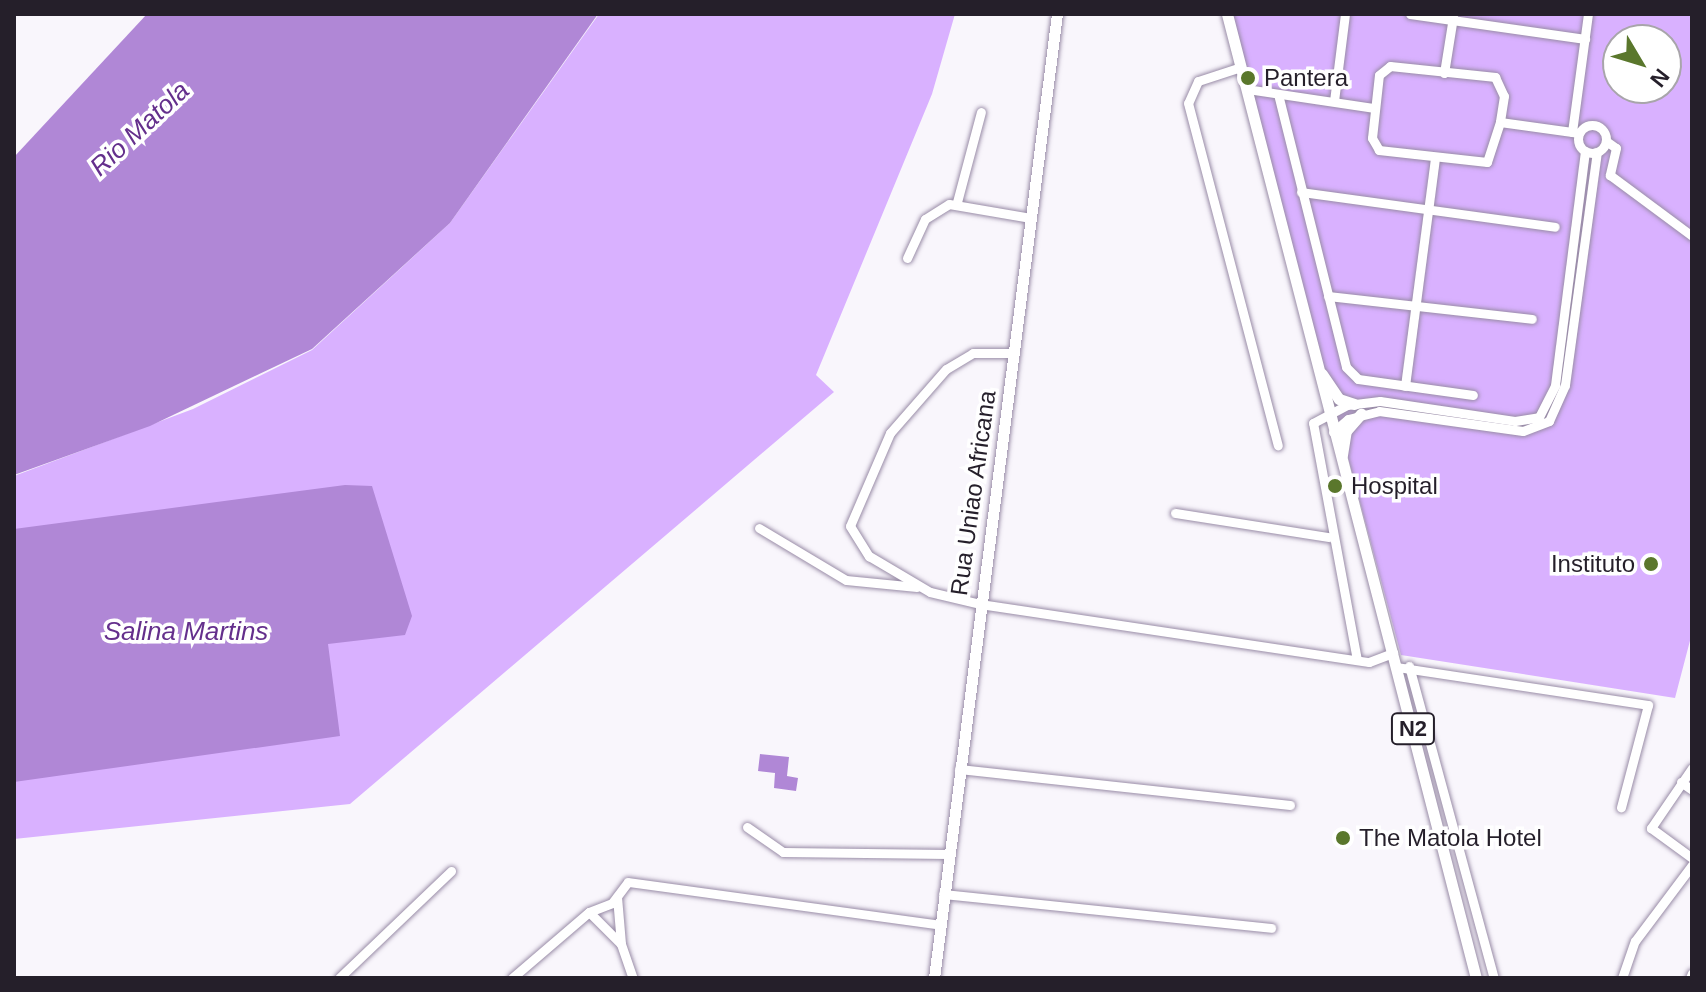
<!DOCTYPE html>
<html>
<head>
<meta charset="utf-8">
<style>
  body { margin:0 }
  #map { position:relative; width:1706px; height:992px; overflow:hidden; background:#f9f6fc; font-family:Helvetica,sans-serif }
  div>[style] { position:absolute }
  .green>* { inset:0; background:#d9b1ff }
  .water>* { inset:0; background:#b087d6 }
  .roads { filter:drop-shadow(0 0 2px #998ca7) drop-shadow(0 0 2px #998ca7) }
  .minor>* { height:9px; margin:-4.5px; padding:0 4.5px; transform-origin:4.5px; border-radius:4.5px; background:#fff }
  .minor>.ring { margin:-4.5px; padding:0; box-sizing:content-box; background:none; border:9px solid #fff; border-radius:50% }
  .major>* { height:11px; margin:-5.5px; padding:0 5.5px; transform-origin:5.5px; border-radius:5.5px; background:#fff }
  .dots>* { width:22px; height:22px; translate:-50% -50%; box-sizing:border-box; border:4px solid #fff; border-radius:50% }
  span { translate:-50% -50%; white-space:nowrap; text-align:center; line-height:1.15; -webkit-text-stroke:7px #fff; paint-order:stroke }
  .shield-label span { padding:2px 6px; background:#fff; border:2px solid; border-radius:6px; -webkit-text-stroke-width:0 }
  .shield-label { font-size:22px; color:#251f2a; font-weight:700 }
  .poi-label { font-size:24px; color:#251f2a }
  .left { translate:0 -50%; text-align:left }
  .right { translate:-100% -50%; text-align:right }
  .street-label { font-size:24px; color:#251f2a }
  .water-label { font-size:26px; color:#642f8c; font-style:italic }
  .frame { position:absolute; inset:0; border:16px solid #251f2a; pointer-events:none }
  .north { position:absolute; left:1602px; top:24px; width:80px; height:80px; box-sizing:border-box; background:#fff; border:2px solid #a8a5aa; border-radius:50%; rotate:128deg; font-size:22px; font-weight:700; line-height:32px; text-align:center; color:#251f2a }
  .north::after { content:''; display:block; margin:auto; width:28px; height:36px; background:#5a772c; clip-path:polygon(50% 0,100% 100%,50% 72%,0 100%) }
</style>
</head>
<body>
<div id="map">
  <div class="green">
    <i style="clip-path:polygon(599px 14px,955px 14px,932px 94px,816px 375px,834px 392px,350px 804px,14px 839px,14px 476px,193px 409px,312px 350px,450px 223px)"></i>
    <i style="clip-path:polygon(evenodd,1229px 14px,1692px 14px,1692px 633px,1675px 698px,1401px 655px,1229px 14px,1618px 40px,1666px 40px,1666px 88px,1618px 88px,1618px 40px)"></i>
  </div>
  <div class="water">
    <i style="clip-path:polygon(147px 14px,598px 14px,450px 223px,312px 349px,150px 426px,14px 475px,14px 157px)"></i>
    <i style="clip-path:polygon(345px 485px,372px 486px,412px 616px,405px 635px,328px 644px,340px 736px,14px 782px,14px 529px)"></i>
    <i style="clip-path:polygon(760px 754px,789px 757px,787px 776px,798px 778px,796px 791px,774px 788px,775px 773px,758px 771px)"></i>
  </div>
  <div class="roads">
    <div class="minor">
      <i style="left:1410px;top:14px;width:177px;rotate:8.1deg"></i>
      <i style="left:1241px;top:67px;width:45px;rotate:162deg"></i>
      <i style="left:1198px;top:81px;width:24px;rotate:114deg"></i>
      <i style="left:1188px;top:103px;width:354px;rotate:75.3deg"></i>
      <i style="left:1444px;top:73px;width:57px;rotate:-80.9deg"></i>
      <i style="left:1247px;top:89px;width:128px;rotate:8.5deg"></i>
      <i style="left:1278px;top:94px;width:281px;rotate:76deg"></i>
      <i style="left:1346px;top:367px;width:17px;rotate:45deg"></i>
      <i style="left:1358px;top:379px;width:116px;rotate:7.9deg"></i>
      <i style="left:1334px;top:101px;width:88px;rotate:-82.8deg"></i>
      <i style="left:1500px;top:122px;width:42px;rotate:108deg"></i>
      <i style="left:1487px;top:162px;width:109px;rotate:-173.7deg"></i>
      <i style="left:1379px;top:150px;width:14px;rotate:-120deg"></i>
      <i style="left:1372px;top:138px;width:63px;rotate:-83.7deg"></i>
      <i style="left:1379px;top:75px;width:14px;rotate:-39deg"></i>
      <i style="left:1390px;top:66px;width:106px;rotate:6deg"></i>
      <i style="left:1495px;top:77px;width:21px;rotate:65deg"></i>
      <i style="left:1504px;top:96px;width:26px;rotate:99deg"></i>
      <i style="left:1500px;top:122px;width:80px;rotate:7.9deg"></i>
      <i class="ring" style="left:1578px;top:125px;width:19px;height:19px"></i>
      <i style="left:1572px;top:132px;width:119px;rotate:-82.3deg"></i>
      <i style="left:1606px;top:141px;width:12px;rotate:35deg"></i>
      <i style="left:1616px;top:148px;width:28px;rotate:103deg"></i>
      <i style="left:1610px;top:175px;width:102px;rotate:36.6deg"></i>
      <i style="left:1301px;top:192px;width:256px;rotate:7.8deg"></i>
      <i style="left:957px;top:202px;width:93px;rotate:-75.1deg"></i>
      <i style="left:907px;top:258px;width:43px;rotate:-65.2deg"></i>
      <i style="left:925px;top:219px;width:28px;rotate:-32deg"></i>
      <i style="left:949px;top:204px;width:83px;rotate:9.7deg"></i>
      <i style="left:1328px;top:296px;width:205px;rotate:6.4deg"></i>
      <i style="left:1014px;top:353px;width:41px;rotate:180deg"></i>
      <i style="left:973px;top:353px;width:31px;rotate:149deg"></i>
      <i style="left:946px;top:369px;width:85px;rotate:131.2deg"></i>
      <i style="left:890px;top:433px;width:101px;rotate:113.3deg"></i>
      <i style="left:850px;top:526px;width:36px;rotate:58deg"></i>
      <i style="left:869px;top:556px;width:71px;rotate:30.5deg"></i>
      <i style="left:930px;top:592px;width:51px;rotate:13.5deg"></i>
      <i style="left:980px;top:604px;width:393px;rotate:8.5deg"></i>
      <i style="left:1369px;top:662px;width:26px;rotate:-21deg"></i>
      <i style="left:1405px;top:386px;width:230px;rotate:-82.5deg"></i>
      <i style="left:1333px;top:432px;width:20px;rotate:-41deg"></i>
      <i style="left:1348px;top:419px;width:32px;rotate:-14deg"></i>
      <i style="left:1379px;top:411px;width:145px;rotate:7.9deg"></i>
      <i style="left:1523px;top:431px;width:28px;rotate:-21deg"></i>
      <i style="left:1549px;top:421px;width:39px;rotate:-66deg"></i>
      <i style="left:1565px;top:385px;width:235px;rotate:-82.2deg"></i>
      <i style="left:1175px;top:513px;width:156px;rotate:8.9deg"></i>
      <i style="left:759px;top:528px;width:101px;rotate:30.9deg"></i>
      <i style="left:846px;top:580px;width:71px;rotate:5.6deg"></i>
      <i style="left:1357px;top:660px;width:241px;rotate:-100.5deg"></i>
      <i style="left:1313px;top:423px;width:38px;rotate:-28deg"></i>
      <i style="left:1347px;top:405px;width:33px;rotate:-7deg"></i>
      <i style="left:1380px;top:401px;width:136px;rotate:8.4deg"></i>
      <i style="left:1515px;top:421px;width:24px;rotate:-9deg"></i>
      <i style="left:1539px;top:417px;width:36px;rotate:-63deg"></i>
      <i style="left:1555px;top:385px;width:236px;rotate:-82.7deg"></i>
      <i style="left:1409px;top:666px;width:323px;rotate:74.8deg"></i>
      <i style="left:1397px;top:667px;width:254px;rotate:8.6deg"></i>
      <i style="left:1648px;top:705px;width:106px;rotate:104.8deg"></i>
      <i style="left:1692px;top:768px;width:73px;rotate:124.3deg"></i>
      <i style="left:1651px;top:828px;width:51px;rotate:36.2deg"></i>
      <i style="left:959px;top:769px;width:333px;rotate:6.2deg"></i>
      <i style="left:1681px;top:782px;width:14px;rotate:36deg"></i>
      <i style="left:747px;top:827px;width:44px;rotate:34.8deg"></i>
      <i style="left:783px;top:852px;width:165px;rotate:0.7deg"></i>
      <i style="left:943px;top:894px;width:330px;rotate:5.9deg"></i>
      <i style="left:617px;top:897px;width:47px;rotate:85.1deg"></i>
      <i style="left:589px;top:912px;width:45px;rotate:45deg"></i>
      <i style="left:621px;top:944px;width:36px;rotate:71deg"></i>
      <i style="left:339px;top:978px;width:155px;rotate:-43.7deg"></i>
      <i style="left:512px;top:978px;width:101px;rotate:-40.6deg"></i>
      <i style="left:589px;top:912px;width:25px;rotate:-21deg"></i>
      <i style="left:612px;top:903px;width:26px;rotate:-53deg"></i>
      <i style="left:628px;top:882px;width:315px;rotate:7.8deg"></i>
      <i style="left:1622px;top:978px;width:39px;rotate:-71deg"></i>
      <i style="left:1635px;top:941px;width:95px;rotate:-53.1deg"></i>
      <i style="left:1690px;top:978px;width:5px;rotate:-68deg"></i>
    </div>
    <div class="major">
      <i style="left:1227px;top:14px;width:996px;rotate:75.52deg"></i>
      <i style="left:1322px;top:374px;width:30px;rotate:56deg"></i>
      <i style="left:1339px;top:399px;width:16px;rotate:18deg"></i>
      <i style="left:1342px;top:455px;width:24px;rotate:-81deg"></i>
      <i style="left:1346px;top:431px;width:23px;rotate:-49deg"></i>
      <i style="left:934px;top:978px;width:972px;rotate:-82.73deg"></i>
    </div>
  </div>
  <div class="dots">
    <i style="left:1248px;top:78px;background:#5a772c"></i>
    <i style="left:1335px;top:486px;background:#5a772c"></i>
    <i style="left:1651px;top:564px;background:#5a772c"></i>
    <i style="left:1343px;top:838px;background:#5a772c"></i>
  </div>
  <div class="shield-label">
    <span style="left:1413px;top:729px">N2</span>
  </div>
  <div class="poi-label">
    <span class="left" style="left:1264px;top:78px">Pantera</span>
    <span class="left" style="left:1351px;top:486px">Hospital</span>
    <span class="right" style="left:1635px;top:564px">Instituto</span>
    <span class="left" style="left:1359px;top:838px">The Matola Hotel</span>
  </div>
  <div class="street-label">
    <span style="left:973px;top:493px;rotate:-82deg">Rua Uniao Africana</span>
  </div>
  <div class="water-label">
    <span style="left:140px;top:129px;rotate:-43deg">Rio Matola</span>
    <span style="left:186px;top:632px">Salina Martins</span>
  </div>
  <div class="frame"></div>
  <div class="north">N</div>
</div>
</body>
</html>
